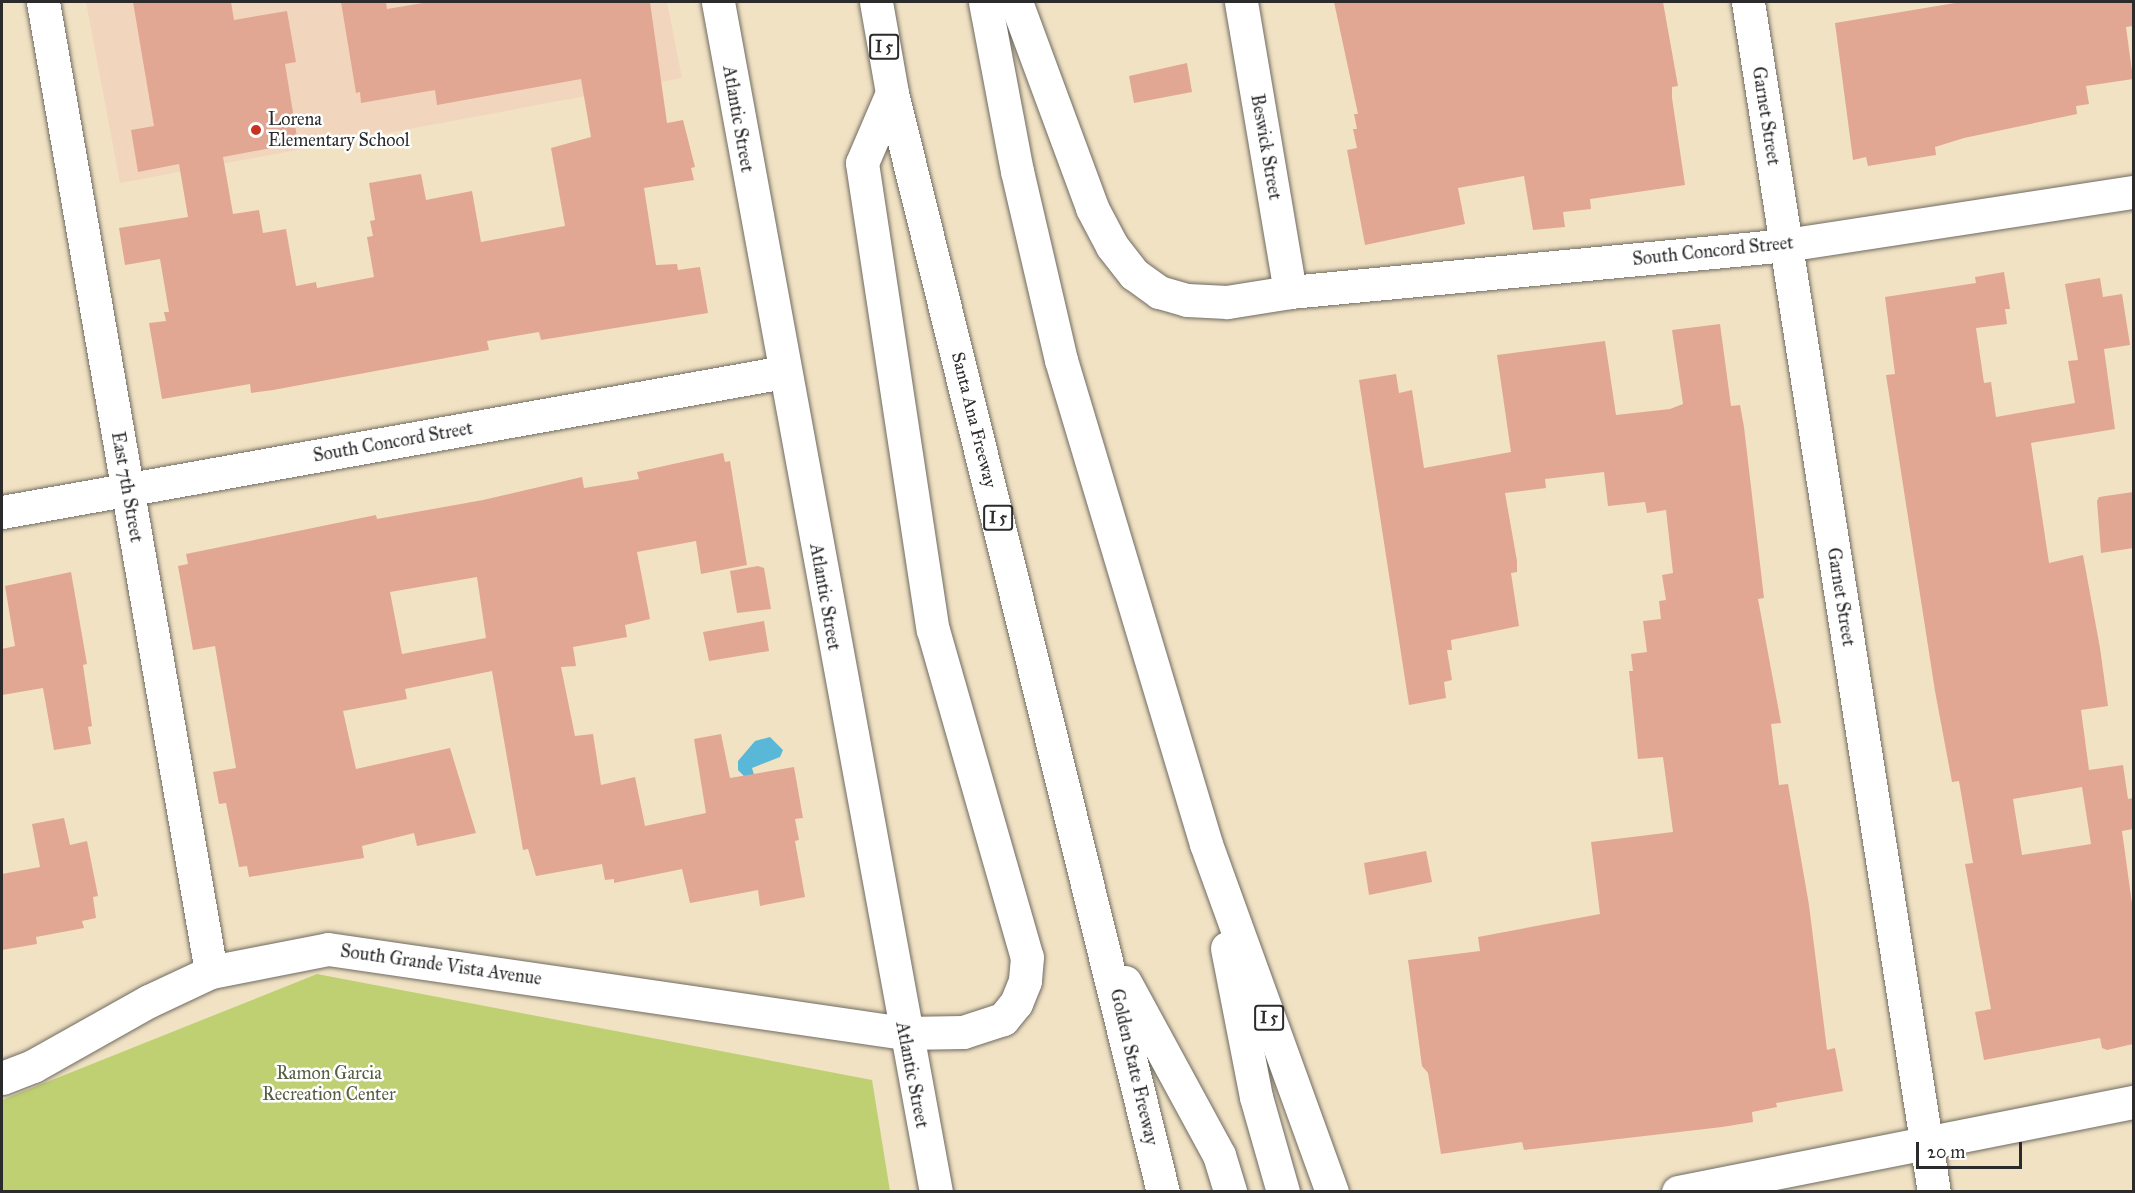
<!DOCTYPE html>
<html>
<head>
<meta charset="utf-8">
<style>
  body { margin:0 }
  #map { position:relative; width:2135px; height:1193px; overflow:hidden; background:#f1e2c4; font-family:"IM FELL Great Primer",serif }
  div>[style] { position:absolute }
  .built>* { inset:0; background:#f2d5bd }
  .green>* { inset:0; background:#bfd073 }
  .water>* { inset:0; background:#59b7d7 }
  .building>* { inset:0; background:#e1a792 }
  .roads { filter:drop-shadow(0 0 2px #706b61) drop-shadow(0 0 2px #706b61) }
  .street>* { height:33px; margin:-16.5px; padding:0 16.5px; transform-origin:16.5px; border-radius:16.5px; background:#fff }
  .highway>* { height:33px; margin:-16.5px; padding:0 16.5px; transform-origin:16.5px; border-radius:16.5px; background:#fff }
  .dots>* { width:16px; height:16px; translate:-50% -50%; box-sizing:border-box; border:3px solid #fff; border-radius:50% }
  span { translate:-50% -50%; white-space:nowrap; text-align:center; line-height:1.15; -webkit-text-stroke:5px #fff; paint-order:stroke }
  .shield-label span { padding:2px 4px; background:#fff; border:2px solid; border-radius:4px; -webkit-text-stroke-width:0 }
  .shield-label { font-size:16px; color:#2b2b2b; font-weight:700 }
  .street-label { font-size:18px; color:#2b2b2b }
  .poi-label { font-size:18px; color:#2b2b2b }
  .left { translate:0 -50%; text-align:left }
  .park-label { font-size:18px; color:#575d41 }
  .frame { position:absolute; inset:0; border:3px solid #2b2b2b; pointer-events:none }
  .scale { position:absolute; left:1916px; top:1142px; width:106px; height:27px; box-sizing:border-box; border:3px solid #2b2b2b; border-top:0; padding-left:8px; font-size:18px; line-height:21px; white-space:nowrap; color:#2b2b2b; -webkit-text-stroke:4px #fff; paint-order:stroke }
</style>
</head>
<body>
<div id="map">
  <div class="built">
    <i style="clip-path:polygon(86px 2px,667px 2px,682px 78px,120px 183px)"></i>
  </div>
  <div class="green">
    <i style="clip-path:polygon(317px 974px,872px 1080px,890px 1191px,2px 1191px,2px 1100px)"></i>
  </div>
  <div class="water">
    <i style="clip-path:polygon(770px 737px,783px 750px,780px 757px,752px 768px,755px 778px,750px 782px,738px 770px,738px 761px,755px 741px)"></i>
  </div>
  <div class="building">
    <i style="clip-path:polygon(133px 2px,231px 2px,234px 20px,287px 11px,296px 62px,285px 64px,298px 143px,223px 157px,233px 214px,259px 210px,263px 233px,286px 229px,296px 286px,316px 282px,317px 288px,374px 277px,367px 237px,373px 236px,370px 221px,375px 220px,369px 183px,421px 174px,426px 200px,472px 191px,481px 242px,565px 226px,551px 148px,591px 137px,581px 79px,437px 105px,435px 90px,361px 103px,360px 92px,356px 93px,341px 2px,386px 2px,387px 9px,429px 2px,650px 2px,667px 123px,683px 120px,695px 167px,691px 168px,694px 180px,644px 188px,656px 265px,677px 264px,678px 270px,700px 267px,708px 313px,541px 340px,539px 332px,487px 341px,489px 350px,273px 390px,251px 393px,250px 384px,162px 399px,149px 323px,166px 321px,164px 312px,169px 312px,160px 259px,125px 265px,119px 228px,188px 217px,179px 164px,138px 172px,131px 130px,154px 126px)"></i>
    <i style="clip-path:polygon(1334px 2px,1663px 2px,1678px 86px,1672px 87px,1672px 98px,1685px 185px,1590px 199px,1591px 209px,1563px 212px,1565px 227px,1533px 230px,1524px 176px,1458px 188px,1465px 224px,1365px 245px,1347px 150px,1357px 148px,1353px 129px,1357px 129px,1354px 114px,1358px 114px)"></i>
    <i style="clip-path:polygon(1961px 2px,2133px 2px,2133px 26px,2126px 27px,2133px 79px,2086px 86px,2089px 104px,2076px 106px,2077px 114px,1964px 138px,1935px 147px,1936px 155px,1868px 166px,1866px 157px,1853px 160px,1835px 23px)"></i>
    <i style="clip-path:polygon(1187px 63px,1192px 92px,1134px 103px,1129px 76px)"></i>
    <i style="clip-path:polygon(evenodd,2004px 272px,2010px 309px,2005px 309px,2007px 324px,1976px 328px,1984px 383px,1991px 382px,1996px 417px,2075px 403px,2068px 361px,2078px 360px,2065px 284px,2100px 278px,2103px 297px,2122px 294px,2130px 345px,2104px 349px,2115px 429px,2031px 443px,2049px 563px,2083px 555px,2100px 648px,2108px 706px,2081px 710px,2089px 770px,2123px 765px,2128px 799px,2133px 798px,2133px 829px,2122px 831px,2133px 911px,2133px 1044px,2107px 1050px,2102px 1048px,2100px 1038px,1984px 1060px,1975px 1012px,1991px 1009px,1965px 864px,1973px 863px,1959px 781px,1952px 782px,1935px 691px,1886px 375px,1895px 374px,1885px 297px,1976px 283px,1975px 277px,2004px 272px,2082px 787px,2091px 844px,2022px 855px,2013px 799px,2082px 787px)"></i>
    <i style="clip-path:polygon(1720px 324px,1731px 406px,1740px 405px,1744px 427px,1764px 598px,1758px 599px,1781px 723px,1771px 724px,1779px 785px,1788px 784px,1809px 905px,1827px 1050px,1835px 1048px,1843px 1091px,1776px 1103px,1777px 1107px,1752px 1112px,1753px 1122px,1722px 1127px,1524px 1150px,1522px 1142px,1441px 1154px,1428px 1073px,1422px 1066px,1408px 960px,1480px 951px,1478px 937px,1600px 914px,1591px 842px,1673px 832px,1663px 757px,1638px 759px,1629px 671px,1633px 671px,1631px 654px,1647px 652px,1643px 621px,1661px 619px,1659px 601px,1666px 600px,1662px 575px,1673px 573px,1666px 510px,1647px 513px,1645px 502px,1608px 506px,1604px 472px,1545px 479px,1546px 488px,1505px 493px,1517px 561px,1517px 572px,1511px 573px,1519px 626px,1451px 640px,1452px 650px,1447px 650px,1452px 680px,1444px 682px,1446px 698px,1409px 705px,1359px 380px,1396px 374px,1399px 393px,1412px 390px,1424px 468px,1511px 452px,1497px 355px,1605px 341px,1616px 415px,1670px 409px,1683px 404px,1672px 330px)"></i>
    <i style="clip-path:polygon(evenodd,723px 453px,725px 462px,730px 461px,747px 565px,701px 574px,696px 541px,637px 552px,650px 619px,625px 625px,627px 637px,573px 647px,576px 666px,561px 667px,575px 736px,593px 734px,601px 785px,635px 777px,645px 826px,706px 813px,694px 739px,721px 734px,730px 778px,794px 767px,803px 818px,795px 819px,799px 840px,795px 841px,805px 897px,760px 906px,758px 890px,690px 903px,682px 869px,614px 883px,614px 879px,605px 880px,602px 864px,536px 876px,528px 849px,523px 850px,492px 671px,405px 689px,407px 699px,343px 711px,356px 769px,450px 748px,476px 833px,417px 846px,414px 833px,362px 846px,364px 858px,249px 877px,247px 866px,239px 867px,226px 803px,219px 804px,213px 772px,236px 768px,215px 646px,193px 650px,178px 566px,188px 564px,186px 554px,376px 515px,377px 519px,483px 500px,582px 477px,584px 488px,639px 479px,637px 472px,723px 453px,477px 577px,486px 638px,402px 654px,390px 592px,477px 577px)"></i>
    <i style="clip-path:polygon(2133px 492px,2133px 548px,2101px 553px,2097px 501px,2099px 497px)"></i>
    <i style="clip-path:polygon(758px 566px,764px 568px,771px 609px,737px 613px,730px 571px)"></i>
    <i style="clip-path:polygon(71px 572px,87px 664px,83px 665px,92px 726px,88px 727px,91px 744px,54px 750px,43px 688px,2px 695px,2px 649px,15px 646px,5px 586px)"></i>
    <i style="clip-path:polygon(764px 621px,769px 651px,709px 661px,703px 632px)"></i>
    <i style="clip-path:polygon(64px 818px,70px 845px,87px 841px,98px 896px,93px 897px,96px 918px,82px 921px,84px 928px,36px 937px,37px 944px,2px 950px,2px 874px,40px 867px,32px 824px)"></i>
    <i style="clip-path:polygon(1426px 851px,1432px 882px,1369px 895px,1364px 863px)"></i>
  </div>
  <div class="roads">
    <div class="street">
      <i style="left:43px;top:2px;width:984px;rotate:80.17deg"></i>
      <i style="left:718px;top:2px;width:1210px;rotate:79.62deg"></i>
      <i style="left:1241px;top:2px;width:294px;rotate:80.4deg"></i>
      <i style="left:1290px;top:292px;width:498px;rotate:-5.4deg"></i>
      <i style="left:1786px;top:245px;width:352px;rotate:-8.7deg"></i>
      <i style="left:1748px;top:2px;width:1204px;rotate:81.12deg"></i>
      <i style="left:2px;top:512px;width:794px;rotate:-10.15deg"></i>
      <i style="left:2px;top:1078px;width:33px;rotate:-21deg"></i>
      <i style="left:33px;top:1066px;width:133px;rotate:-29.3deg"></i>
      <i style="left:149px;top:1001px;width:68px;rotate:-25.1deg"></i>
      <i style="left:211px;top:972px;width:119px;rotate:-11.1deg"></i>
      <i style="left:328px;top:949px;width:582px;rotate:8.3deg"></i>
      <i style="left:1678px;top:1192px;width:465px;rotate:-11.2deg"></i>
    </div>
    <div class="highway">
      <i style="left:876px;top:2px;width:92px;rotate:80deg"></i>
      <i style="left:892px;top:93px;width:1132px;rotate:76.15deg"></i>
      <i style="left:985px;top:2px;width:172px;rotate:79.3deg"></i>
      <i style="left:1017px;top:171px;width:194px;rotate:76.9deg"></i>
      <i style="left:1061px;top:360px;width:505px;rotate:73.32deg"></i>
      <i style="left:1206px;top:844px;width:370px;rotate:70.1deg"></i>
      <i style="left:1016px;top:2px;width:220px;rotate:69.7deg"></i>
      <i style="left:1092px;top:208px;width:43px;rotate:62.2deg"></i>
      <i style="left:1112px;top:246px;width:36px;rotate:52deg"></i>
      <i style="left:1134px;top:274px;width:31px;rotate:36deg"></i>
      <i style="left:1159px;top:292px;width:29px;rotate:16deg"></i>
      <i style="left:1187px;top:300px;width:40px;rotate:2.9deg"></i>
      <i style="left:1227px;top:302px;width:64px;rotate:-9deg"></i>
      <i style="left:892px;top:93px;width:76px;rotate:113.2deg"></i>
      <i style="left:862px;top:163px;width:472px;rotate:81.4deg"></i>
      <i style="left:933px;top:630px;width:340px;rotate:74deg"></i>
      <i style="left:1027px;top:957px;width:24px;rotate:95deg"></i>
      <i style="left:1025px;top:981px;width:24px;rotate:112deg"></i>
      <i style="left:1016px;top:1003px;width:21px;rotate:129deg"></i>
      <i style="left:1003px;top:1019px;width:42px;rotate:162deg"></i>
      <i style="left:963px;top:1032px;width:59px;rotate:179deg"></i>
      <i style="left:1227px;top:948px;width:152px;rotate:79deg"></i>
      <i style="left:1256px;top:1097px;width:99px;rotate:74.1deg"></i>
      <i style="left:1125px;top:982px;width:197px;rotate:61.5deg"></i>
      <i style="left:1219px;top:1155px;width:39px;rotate:73deg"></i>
    </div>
  </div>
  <div class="dots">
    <i style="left:256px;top:130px;background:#c8321e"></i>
  </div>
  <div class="shield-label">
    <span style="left:884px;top:47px">I 5</span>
    <span style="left:998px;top:518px">I 5</span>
    <span style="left:1269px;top:1018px">I 5</span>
  </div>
  <div class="street-label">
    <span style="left:1766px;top:116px;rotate:81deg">Garnet Street</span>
    <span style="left:738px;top:119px;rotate:80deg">Atlantic Street</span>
    <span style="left:1266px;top:147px;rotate:80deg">Beswick Street</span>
    <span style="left:1713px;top:251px;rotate:-6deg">South Concord Street</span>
    <span style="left:974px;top:420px;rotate:76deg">Santa Ana Freeway</span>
    <span style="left:393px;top:442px;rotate:-10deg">South Concord Street</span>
    <span style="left:127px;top:487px;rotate:80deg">East 7th Street</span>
    <span style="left:825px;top:597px;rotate:80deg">Atlantic Street</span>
    <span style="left:1841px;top:597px;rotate:81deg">Garnet Street</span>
    <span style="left:441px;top:965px;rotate:8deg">South Grande Vista Avenue</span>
    <span style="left:1134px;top:1067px;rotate:77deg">Golden State Freeway</span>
    <span style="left:912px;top:1075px;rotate:79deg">Atlantic Street</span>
  </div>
  <div class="poi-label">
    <span class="left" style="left:268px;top:130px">Lorena<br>Elementary School</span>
  </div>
  <div class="park-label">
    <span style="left:329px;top:1084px">Ramon Garcia<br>Recreation Center</span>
  </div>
  <div class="frame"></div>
  <div class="scale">20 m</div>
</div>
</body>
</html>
